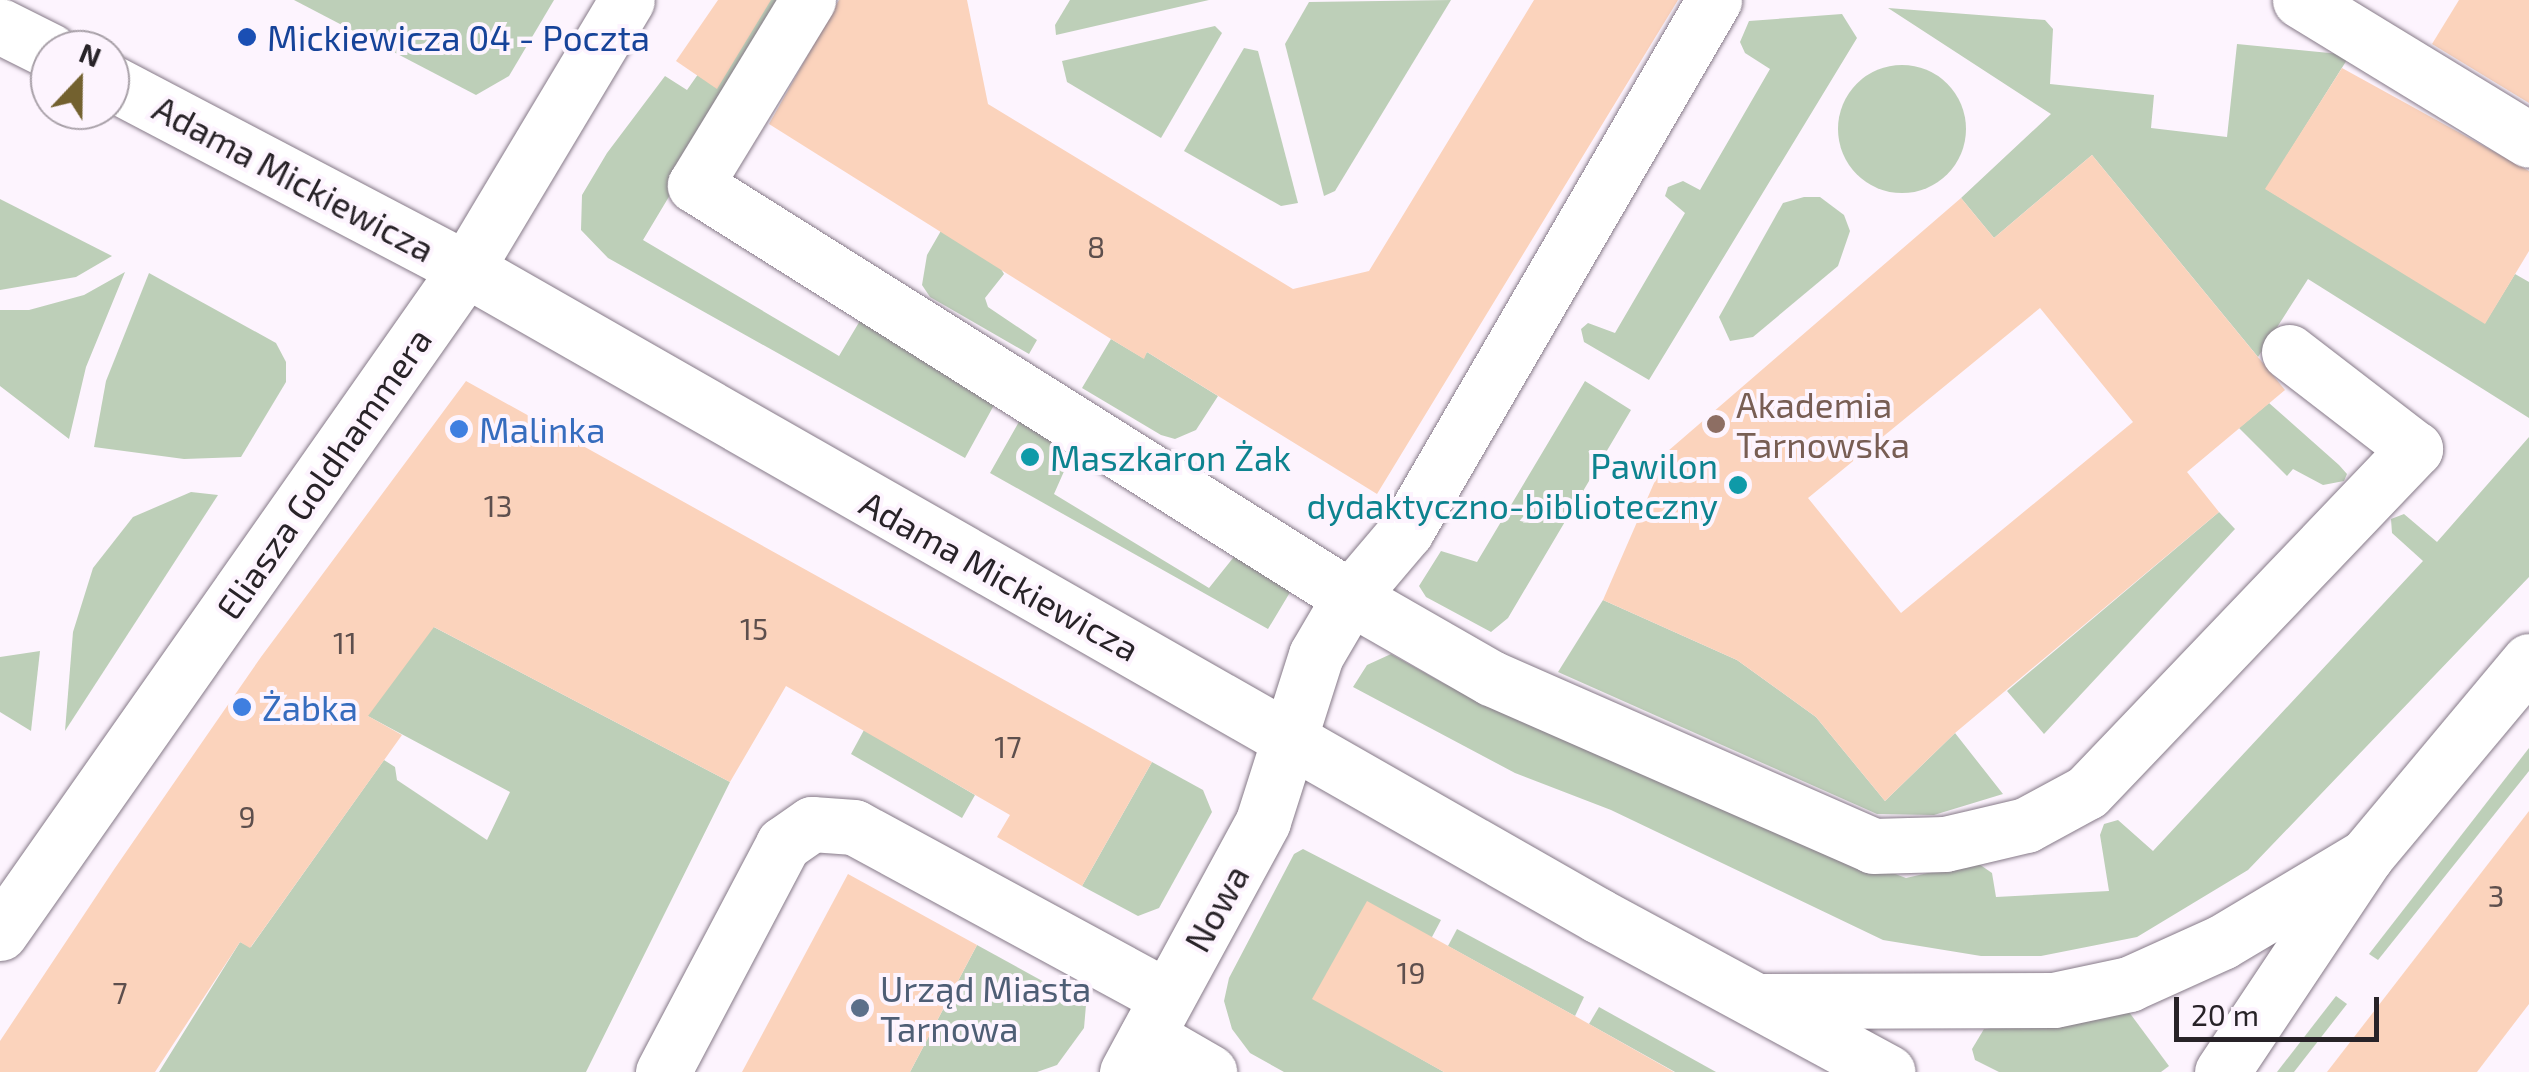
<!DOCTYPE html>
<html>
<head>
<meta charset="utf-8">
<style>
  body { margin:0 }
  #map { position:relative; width:2529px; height:1072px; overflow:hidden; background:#fdf4fe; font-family:"Exo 2",sans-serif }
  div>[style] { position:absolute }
  .green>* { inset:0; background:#bdcfb8 }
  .round { border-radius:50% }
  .building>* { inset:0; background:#fbd3bc }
  .roads { filter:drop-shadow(0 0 2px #867a88) drop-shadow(0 0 2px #867a88) }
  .minor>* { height:55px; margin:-27.5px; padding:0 27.5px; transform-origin:27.5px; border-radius:27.5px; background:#fff }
  .dots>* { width:28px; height:28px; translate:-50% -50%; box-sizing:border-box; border:5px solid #fdf4fe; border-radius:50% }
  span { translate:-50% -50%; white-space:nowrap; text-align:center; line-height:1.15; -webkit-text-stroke:8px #fdf4fe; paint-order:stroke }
  .number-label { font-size:30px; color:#5d4f4d }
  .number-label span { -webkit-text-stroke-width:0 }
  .transit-label { font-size:35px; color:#164399 }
  .left { translate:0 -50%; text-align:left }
  .street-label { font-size:35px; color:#282328 }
  .education-label { font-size:35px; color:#785e54 }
  .shop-label { font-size:35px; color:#366cbe }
  .culture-label { font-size:35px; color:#0d838f }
  .right { translate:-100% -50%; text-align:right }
  .service-label { font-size:35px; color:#4e5e75 }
  .north { position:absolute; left:30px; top:30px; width:100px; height:100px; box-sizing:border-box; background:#fdf4fe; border:2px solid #a8a0a8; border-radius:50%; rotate:22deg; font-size:28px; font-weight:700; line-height:40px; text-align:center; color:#282328 }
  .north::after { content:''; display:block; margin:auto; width:35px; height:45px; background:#73612f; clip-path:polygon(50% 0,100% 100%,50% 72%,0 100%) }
  .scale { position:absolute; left:2174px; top:997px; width:205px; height:45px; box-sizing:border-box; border:5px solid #282328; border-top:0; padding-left:12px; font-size:30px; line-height:35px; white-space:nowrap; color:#282328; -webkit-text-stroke:8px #fdf4fe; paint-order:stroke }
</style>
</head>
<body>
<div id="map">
  <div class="green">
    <i style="clip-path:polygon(294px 0,554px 0,509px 76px,476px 95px)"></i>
    <i style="clip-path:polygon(750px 0,787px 0,643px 240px,839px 356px,861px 319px,999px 396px,965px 458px,608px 258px,581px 230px,582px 195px,607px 153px,665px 76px,687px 90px)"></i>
    <i style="clip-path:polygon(1070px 0,1209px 0,1056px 35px,1055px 25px)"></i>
    <i style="clip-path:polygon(1451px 0,1335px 191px,1324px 196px,1285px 44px,1309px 2px)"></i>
    <i style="clip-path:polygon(1888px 8px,2045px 20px,2053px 29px,2050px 84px,2154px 95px,2151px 128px,2227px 137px,2237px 44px,2350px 55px,2266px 189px,2485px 323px,2515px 274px,2529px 282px,2529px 418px,2308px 279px,2258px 357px,2092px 155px,1994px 238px,1961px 198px,2051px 114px)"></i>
    <i style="clip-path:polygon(1842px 14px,1857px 38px,1649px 380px,1584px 342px,1581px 329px,1588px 323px,1615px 333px,1685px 213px,1665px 196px,1668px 187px,1683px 181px,1700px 190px,1770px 69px,1745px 53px,1740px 42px,1749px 21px)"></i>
    <i style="clip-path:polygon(1215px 26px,1222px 33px,1161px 138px,1067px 82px,1062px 61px)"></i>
    <i style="clip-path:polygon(1244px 48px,1258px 51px,1298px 203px,1281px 206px,1184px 151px)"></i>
    <i class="round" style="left:1838px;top:65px;width:128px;height:128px"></i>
    <i style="clip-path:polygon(1804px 197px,1820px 197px,1844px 215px,1850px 231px,1838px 266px,1753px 337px,1730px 341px,1719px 317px,1783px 203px)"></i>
    <i style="clip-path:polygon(0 199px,112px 256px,76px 277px,0 290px)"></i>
    <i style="clip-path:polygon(942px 229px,998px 264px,1004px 274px,985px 298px,988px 307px,1037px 340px,1029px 354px,930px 297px,922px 285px,927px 255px)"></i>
    <i style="clip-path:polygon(125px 272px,86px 367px,69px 439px,0 386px,0 310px,29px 310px,84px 295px)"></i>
    <i style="clip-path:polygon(149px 273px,276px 343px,286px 362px,286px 382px,241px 457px,184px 459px,94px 447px,106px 381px)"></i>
    <i style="clip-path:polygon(1111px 339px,1143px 358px,1147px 352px,1218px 396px,1196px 430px,1175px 439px,1161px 435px,1082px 388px)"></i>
    <i style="clip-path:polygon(1585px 381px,1631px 410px,1508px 618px,1491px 632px,1426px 597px,1419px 586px,1441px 551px,1477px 562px)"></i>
    <i style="clip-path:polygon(2269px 403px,2339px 465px,2347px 474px,2344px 481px,2323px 485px,2293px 469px,2287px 476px,2239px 428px)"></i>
    <i style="clip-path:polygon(1024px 413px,1073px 451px,1054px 494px,1209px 588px,1237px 553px,1292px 589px,1268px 629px,990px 473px)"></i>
    <i style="clip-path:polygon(2529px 437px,2529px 577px,2248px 870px,2137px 937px,2041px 956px,1981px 956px,1883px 940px,1611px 810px,1515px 773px,1353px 687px,1367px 665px,1391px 654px,1443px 683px,1766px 826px,1906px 878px,1976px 862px,1992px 873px,1996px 897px,2109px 891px,2100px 835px,2104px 824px,2118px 820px,2153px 851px,2423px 561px,2392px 533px,2391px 519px,2404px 514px,2437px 542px)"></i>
    <i style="clip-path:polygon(191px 492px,218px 495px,65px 731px,73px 632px,93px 568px,133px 517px)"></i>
    <i style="clip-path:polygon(2219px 512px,2235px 529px,2044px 734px,2007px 691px)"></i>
    <i style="clip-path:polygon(1603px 600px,1737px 660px,1816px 717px,1885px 801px,1955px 733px,2003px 794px,1934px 815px,1877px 814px,1558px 672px)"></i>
    <i style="clip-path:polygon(430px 625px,730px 782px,586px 1072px,159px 1072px,240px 942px,251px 947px,384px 760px,395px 767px,397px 780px,487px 840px,510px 792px,364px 714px)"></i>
    <i style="clip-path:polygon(40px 651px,31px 731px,0 712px,0 657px)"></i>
    <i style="clip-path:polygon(864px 730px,975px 795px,962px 818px,851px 754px)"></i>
    <i style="clip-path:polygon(2529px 748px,2529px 771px,2378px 960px,2369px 954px)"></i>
    <i style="clip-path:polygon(1152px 762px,1203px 790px,1212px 812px,1159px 908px,1138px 916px,1082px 886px)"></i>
    <i style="clip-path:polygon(1303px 849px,1441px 920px,1432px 937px,1313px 998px,1444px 1072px,1284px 1072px,1250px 1053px,1232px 1029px,1224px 1001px,1229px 978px,1294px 854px)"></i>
    <i style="clip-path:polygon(1457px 929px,1584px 997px,1575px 1016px,1448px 946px)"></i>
    <i style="clip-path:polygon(977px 945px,1086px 1005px,1084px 1028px,1057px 1065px,1037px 1072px,910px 1072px)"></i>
    <i style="clip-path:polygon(2336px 996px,2347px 1004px,2294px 1072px,2277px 1072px)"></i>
    <i style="clip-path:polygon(1599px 1007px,1716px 1072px,1675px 1072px,1589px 1024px)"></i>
    <i style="clip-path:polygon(2126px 1008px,2169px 1066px,2161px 1072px,1999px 1072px,1975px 1060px,1972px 1049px,1984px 1029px)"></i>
  </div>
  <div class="building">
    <i style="clip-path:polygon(718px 0,771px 0,717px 89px,676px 61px)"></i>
    <i style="clip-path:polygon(839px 0,967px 0,988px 104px,1293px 289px,1369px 271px,1534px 0,1678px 0,1377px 494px,1147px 352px,1144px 359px,1111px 339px,769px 124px)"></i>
    <i style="clip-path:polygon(2459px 0,2529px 0,2529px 103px,2432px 44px)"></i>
    <i style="clip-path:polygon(2342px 68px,2529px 171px,2529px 251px,2485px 324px,2265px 189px)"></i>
    <i style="clip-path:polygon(evenodd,2092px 155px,2285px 390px,2187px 472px,2219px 512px,1955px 733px,1885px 801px,1816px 717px,1737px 660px,1603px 600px,1668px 451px,1961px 198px,1994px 238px,2092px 155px,2040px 308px,2133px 422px,1901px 613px,1808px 498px,2040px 308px)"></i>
    <i style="clip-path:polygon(466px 381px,1152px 762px,1082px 886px,997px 837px,1010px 815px,786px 686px,730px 782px,434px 627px,368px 716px,402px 735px,250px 948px,240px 942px,155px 1072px,0 1072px,0 1041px,115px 868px,261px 657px)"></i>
    <i style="clip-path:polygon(2529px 811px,2529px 1004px,2477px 1072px,2327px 1072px)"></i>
    <i style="clip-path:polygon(848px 874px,977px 945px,910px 1072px,742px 1072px)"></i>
    <i style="clip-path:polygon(1367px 901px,1575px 1016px,1674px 1072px,1444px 1072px,1312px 999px)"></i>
  </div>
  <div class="roads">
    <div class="minor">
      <i style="left:808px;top:0;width:217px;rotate:121.4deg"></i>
      <i style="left:695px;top:185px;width:774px;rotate:32.17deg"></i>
      <i style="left:1350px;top:597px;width:163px;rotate:29.9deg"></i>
      <i style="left:1491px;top:678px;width:417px;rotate:23.7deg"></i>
      <i style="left:1873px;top:846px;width:72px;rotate:-1.6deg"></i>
      <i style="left:1945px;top:844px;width:83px;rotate:-13.2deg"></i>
      <i style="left:2026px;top:825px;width:69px;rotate:-28.4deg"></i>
      <i style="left:2087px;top:792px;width:475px;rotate:-46.3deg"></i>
      <i style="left:2415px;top:449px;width:159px;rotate:-142.4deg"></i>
      <i style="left:2300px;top:0;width:268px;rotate:31.4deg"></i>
      <i style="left:0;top:26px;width:56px;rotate:26.6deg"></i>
      <i style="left:110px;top:82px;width:402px;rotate:27.7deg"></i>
      <i style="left:466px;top:269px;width:1305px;rotate:29.73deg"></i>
      <i style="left:1599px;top:916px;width:328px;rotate:28.4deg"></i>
      <i style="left:0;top:933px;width:811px;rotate:-54.94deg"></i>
      <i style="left:466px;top:269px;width:313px;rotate:-59.1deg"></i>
      <i style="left:1764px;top:1001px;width:290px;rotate:-0.2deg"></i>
      <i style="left:2054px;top:1000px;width:77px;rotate:-12deg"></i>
      <i style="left:2129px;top:984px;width:102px;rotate:-24.3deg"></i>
      <i style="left:2222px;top:942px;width:168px;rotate:-30.8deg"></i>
      <i style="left:1147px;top:1036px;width:72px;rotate:30.1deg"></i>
      <i style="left:663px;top:1072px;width:258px;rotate:-62.2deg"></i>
      <i style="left:783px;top:844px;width:35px;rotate:-35deg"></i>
      <i style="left:812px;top:824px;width:42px;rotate:4.1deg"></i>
      <i style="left:854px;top:827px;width:356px;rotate:28.5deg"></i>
      <i style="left:1127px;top:1072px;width:285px;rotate:-61.5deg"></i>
      <i style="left:1263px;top:821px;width:174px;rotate:-72.3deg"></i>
      <i style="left:1316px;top:655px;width:67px;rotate:-59.6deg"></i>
      <i style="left:1350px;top:597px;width:87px;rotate:-49.7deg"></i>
      <i style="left:1406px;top:531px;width:614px;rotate:-59.88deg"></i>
      <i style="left:2222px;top:1072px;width:260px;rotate:-56.3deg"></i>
      <i style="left:2366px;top:856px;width:254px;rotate:-50.1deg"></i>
    </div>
  </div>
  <div class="dots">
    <i style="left:247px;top:37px;background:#1a4fb4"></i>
    <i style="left:1716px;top:424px;background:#8d6e63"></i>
    <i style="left:459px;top:429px;background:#3f7fe0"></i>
    <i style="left:1030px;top:457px;background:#0f9aa8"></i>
    <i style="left:1738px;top:485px;background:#0f9aa8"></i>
    <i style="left:242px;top:707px;background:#3f7fe0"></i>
    <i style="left:860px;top:1008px;background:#5c6f8a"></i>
  </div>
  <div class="number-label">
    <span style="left:1096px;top:246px">8</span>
    <span style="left:498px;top:505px">13</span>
    <span style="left:754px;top:628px">15</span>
    <span style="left:345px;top:642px">11</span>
    <span style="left:1008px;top:746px">17</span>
    <span style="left:247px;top:816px">9</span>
    <span style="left:2496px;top:895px">3</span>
    <span style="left:1411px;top:972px">19</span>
    <span style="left:120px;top:992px">7</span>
  </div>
  <div class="transit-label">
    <span class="left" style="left:267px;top:37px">Mickiewicza 04 - Poczta</span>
  </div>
  <div class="street-label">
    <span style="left:294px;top:178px;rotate:28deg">Adama Mickiewicza</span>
    <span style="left:323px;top:473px;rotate:-55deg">Eliasza Goldhammera</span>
    <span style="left:1000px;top:575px;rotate:29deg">Adama Mickiewicza</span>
    <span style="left:1216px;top:908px;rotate:-61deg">Nowa</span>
  </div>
  <div class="education-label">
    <span class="left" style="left:1736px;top:424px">Akademia<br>Tarnowska</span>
  </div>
  <div class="shop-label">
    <span class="left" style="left:479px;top:429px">Malinka</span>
    <span class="left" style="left:262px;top:707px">Żabka</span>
  </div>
  <div class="culture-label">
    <span class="left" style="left:1050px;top:457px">Maszkaron Żak</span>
    <span class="right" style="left:1718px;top:485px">Pawilon<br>dydaktyczno-biblioteczny</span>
  </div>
  <div class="service-label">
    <span class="left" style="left:880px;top:1008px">Urząd Miasta<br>Tarnowa</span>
  </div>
  <div class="north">N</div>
  <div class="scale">20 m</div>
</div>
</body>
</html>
